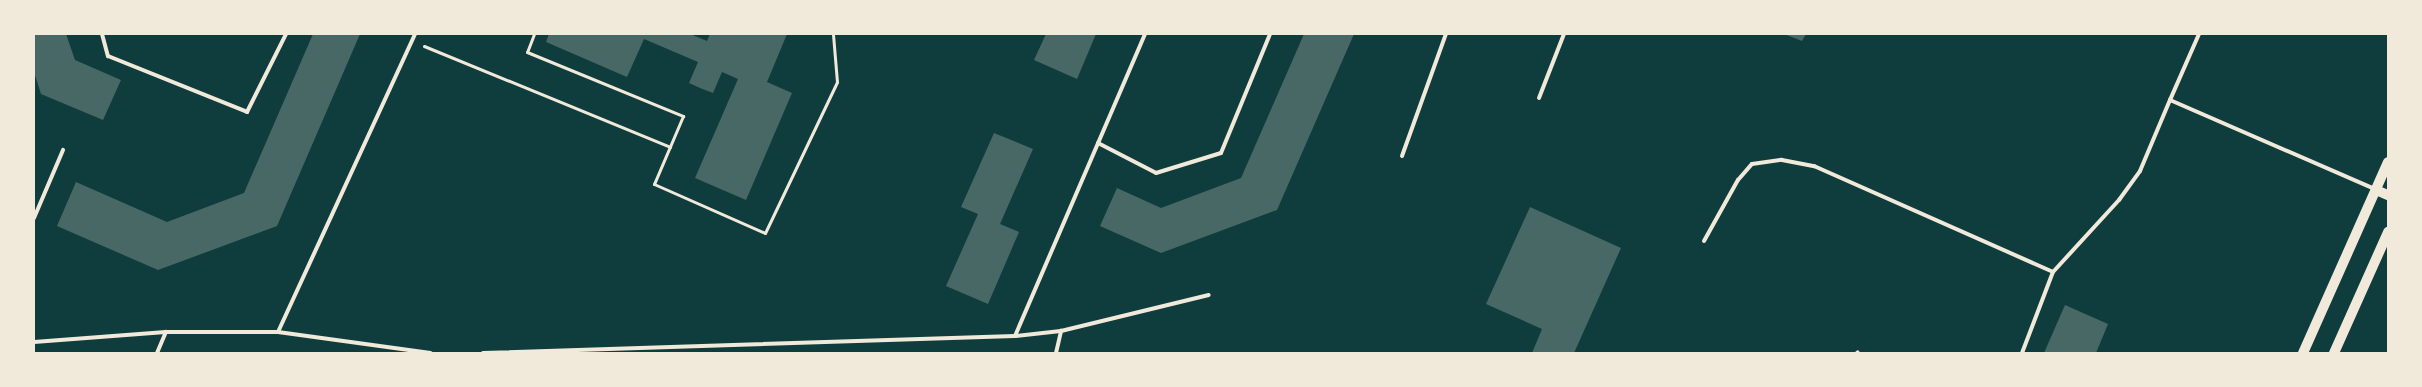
<!DOCTYPE html>
<html>
<head>
<meta charset="utf-8">
<style>
  body { margin:0 }
  #map { position:relative; width:2422px; height:387px; overflow:hidden; background:#0f3d3e; font-family:Barlow,sans-serif }
  div>[style] { position:absolute }
  .building>* { inset:0; background:#486865 }
  .path>* { height:3px; margin:-1.5px; padding:0 1.5px; transform-origin:1.5px; border-radius:1.5px; background:#f1e9da }
  .service>* { height:4px; margin:-2px; padding:0 2px; transform-origin:2px; border-radius:2px; background:#f1e9da }
  .secondary>* { height:10px; margin:-5px; padding:0 5px; transform-origin:5px; border-radius:5px; background:#f1e9da }
  span { translate:-50% -50%; white-space:nowrap; text-align:center; line-height:1.15; -webkit-text-stroke:4px #f1e9da; paint-order:stroke }
  .frame { position:absolute; inset:0; border:35px solid #f1e9da; pointer-events:none }
</style>
</head>
<body>
<div id="map">
  <div class="building">
    <i style="clip-path:polygon(34px 34px,66px 34px,75px 60px,121px 80px,103px 120px,41px 94px,34px 72px)"></i>
    <i style="clip-path:polygon(313px 34px,360px 34px,277px 226px,158px 270px,57px 226px,76px 182px,167px 222px,244px 193px)"></i>
    <i style="clip-path:polygon(549px 34px,690px 34px,707px 41px,710px 34px,787px 34px,767px 82px,792px 93px,746px 200px,695px 178px,738px 79px,722px 72px,713px 93px,700px 88px,689px 83px,698px 62px,644px 39px,627px 77px,546px 42px)"></i>
    <i style="clip-path:polygon(1046px 34px,1096px 34px,1077px 79px,1034px 60px)"></i>
    <i style="clip-path:polygon(1304px 34px,1354px 34px,1277px 210px,1161px 253px,1100px 226px,1117px 188px,1161px 208px,1241px 178px)"></i>
    <i style="clip-path:polygon(1784px 34px,1806px 34px,1802px 41px)"></i>
    <i style="clip-path:polygon(994px 133px,1033px 149px,1000px 224px,1019px 232px,988px 304px,946px 286px,978px 214px,961px 207px)"></i>
    <i style="clip-path:polygon(1530px 207px,1621px 248px,1574px 353px,1532px 353px,1542px 329px,1486px 304px)"></i>
    <i style="clip-path:polygon(2065px 305px,2108px 324px,2096px 353px,2044px 353px)"></i>
  </div>
  <div class="path">
    <i style="left:534px;top:34px;width:19px;rotate:111deg"></i>
    <i style="left:527px;top:52px;width:169px;rotate:22.3deg"></i>
    <i style="left:683px;top:116px;width:74px;rotate:113.1deg"></i>
    <i style="left:654px;top:184px;width:121px;rotate:23.8deg"></i>
    <i style="left:765px;top:233px;width:167px;rotate:-64.5deg"></i>
    <i style="left:837px;top:82px;width:48px;rotate:-94.8deg"></i>
    <i style="left:424px;top:46px;width:266px;rotate:22.3deg"></i>
  </div>
  <div class="service">
    <i style="left:102px;top:34px;width:23px;rotate:75deg"></i>
    <i style="left:108px;top:56px;width:150px;rotate:21.9deg"></i>
    <i style="left:247px;top:112px;width:87px;rotate:-63.4deg"></i>
    <i style="left:2199px;top:34px;width:72px;rotate:113.7deg"></i>
    <i style="left:2170px;top:100px;width:223px;rotate:23.5deg"></i>
    <i style="left:1539px;top:98px;width:69px;rotate:-68.7deg"></i>
    <i style="left:1098px;top:143px;width:65px;rotate:27.3deg"></i>
    <i style="left:1156px;top:173px;width:68px;rotate:-17.1deg"></i>
    <i style="left:1221px;top:153px;width:129px;rotate:-67.6deg"></i>
    <i style="left:1402px;top:156px;width:130px;rotate:-70.2deg"></i>
    <i style="left:34px;top:218px;width:74px;rotate:-66.9deg"></i>
    <i style="left:1704px;top:241px;width:70px;rotate:-60.9deg"></i>
    <i style="left:1738px;top:180px;width:21px;rotate:-49deg"></i>
    <i style="left:1752px;top:164px;width:30px;rotate:-8deg"></i>
    <i style="left:1782px;top:160px;width:33px;rotate:11deg"></i>
    <i style="left:1814px;top:166px;width:261px;rotate:23.9deg"></i>
    <i style="left:278px;top:332px;width:328px;rotate:-65.3deg"></i>
    <i style="left:1015px;top:336px;width:329px;rotate:-66.7deg"></i>
    <i style="left:34px;top:342px;width:132px;rotate:-4.3deg"></i>
    <i style="left:166px;top:332px;width:112px"></i>
    <i style="left:278px;top:332px;width:154px;rotate:7.8deg"></i>
    <i style="left:157px;top:353px;width:23px;rotate:-67deg"></i>
    <i style="left:483px;top:353px;width:532px;rotate:-1.83deg"></i>
    <i style="left:1015px;top:336px;width:46px;rotate:-6.2deg"></i>
    <i style="left:1061px;top:331px;width:152px;rotate:-13.7deg"></i>
    <i style="left:1056px;top:353px;width:23px;rotate:-77deg"></i>
    <i style="left:1857px;top:353px;width:1px;rotate:-45deg"></i>
    <i style="left:2022px;top:353px;width:87px;rotate:-69.1deg"></i>
    <i style="left:2053px;top:272px;width:98px;rotate:-47.5deg"></i>
    <i style="left:2119px;top:200px;width:36px;rotate:-54deg"></i>
    <i style="left:2140px;top:171px;width:77px;rotate:-67.1deg"></i>
  </div>
  <div class="secondary">
    <i style="left:2376px;top:190px;width:13px;rotate:23deg"></i>
    <i style="left:2303px;top:353px;width:209px;rotate:-66deg"></i>
    <i style="left:2334px;top:353px;width:133px;rotate:-65.9deg"></i>
  </div>
  <div class="frame"></div>
</div>
</body>
</html>
